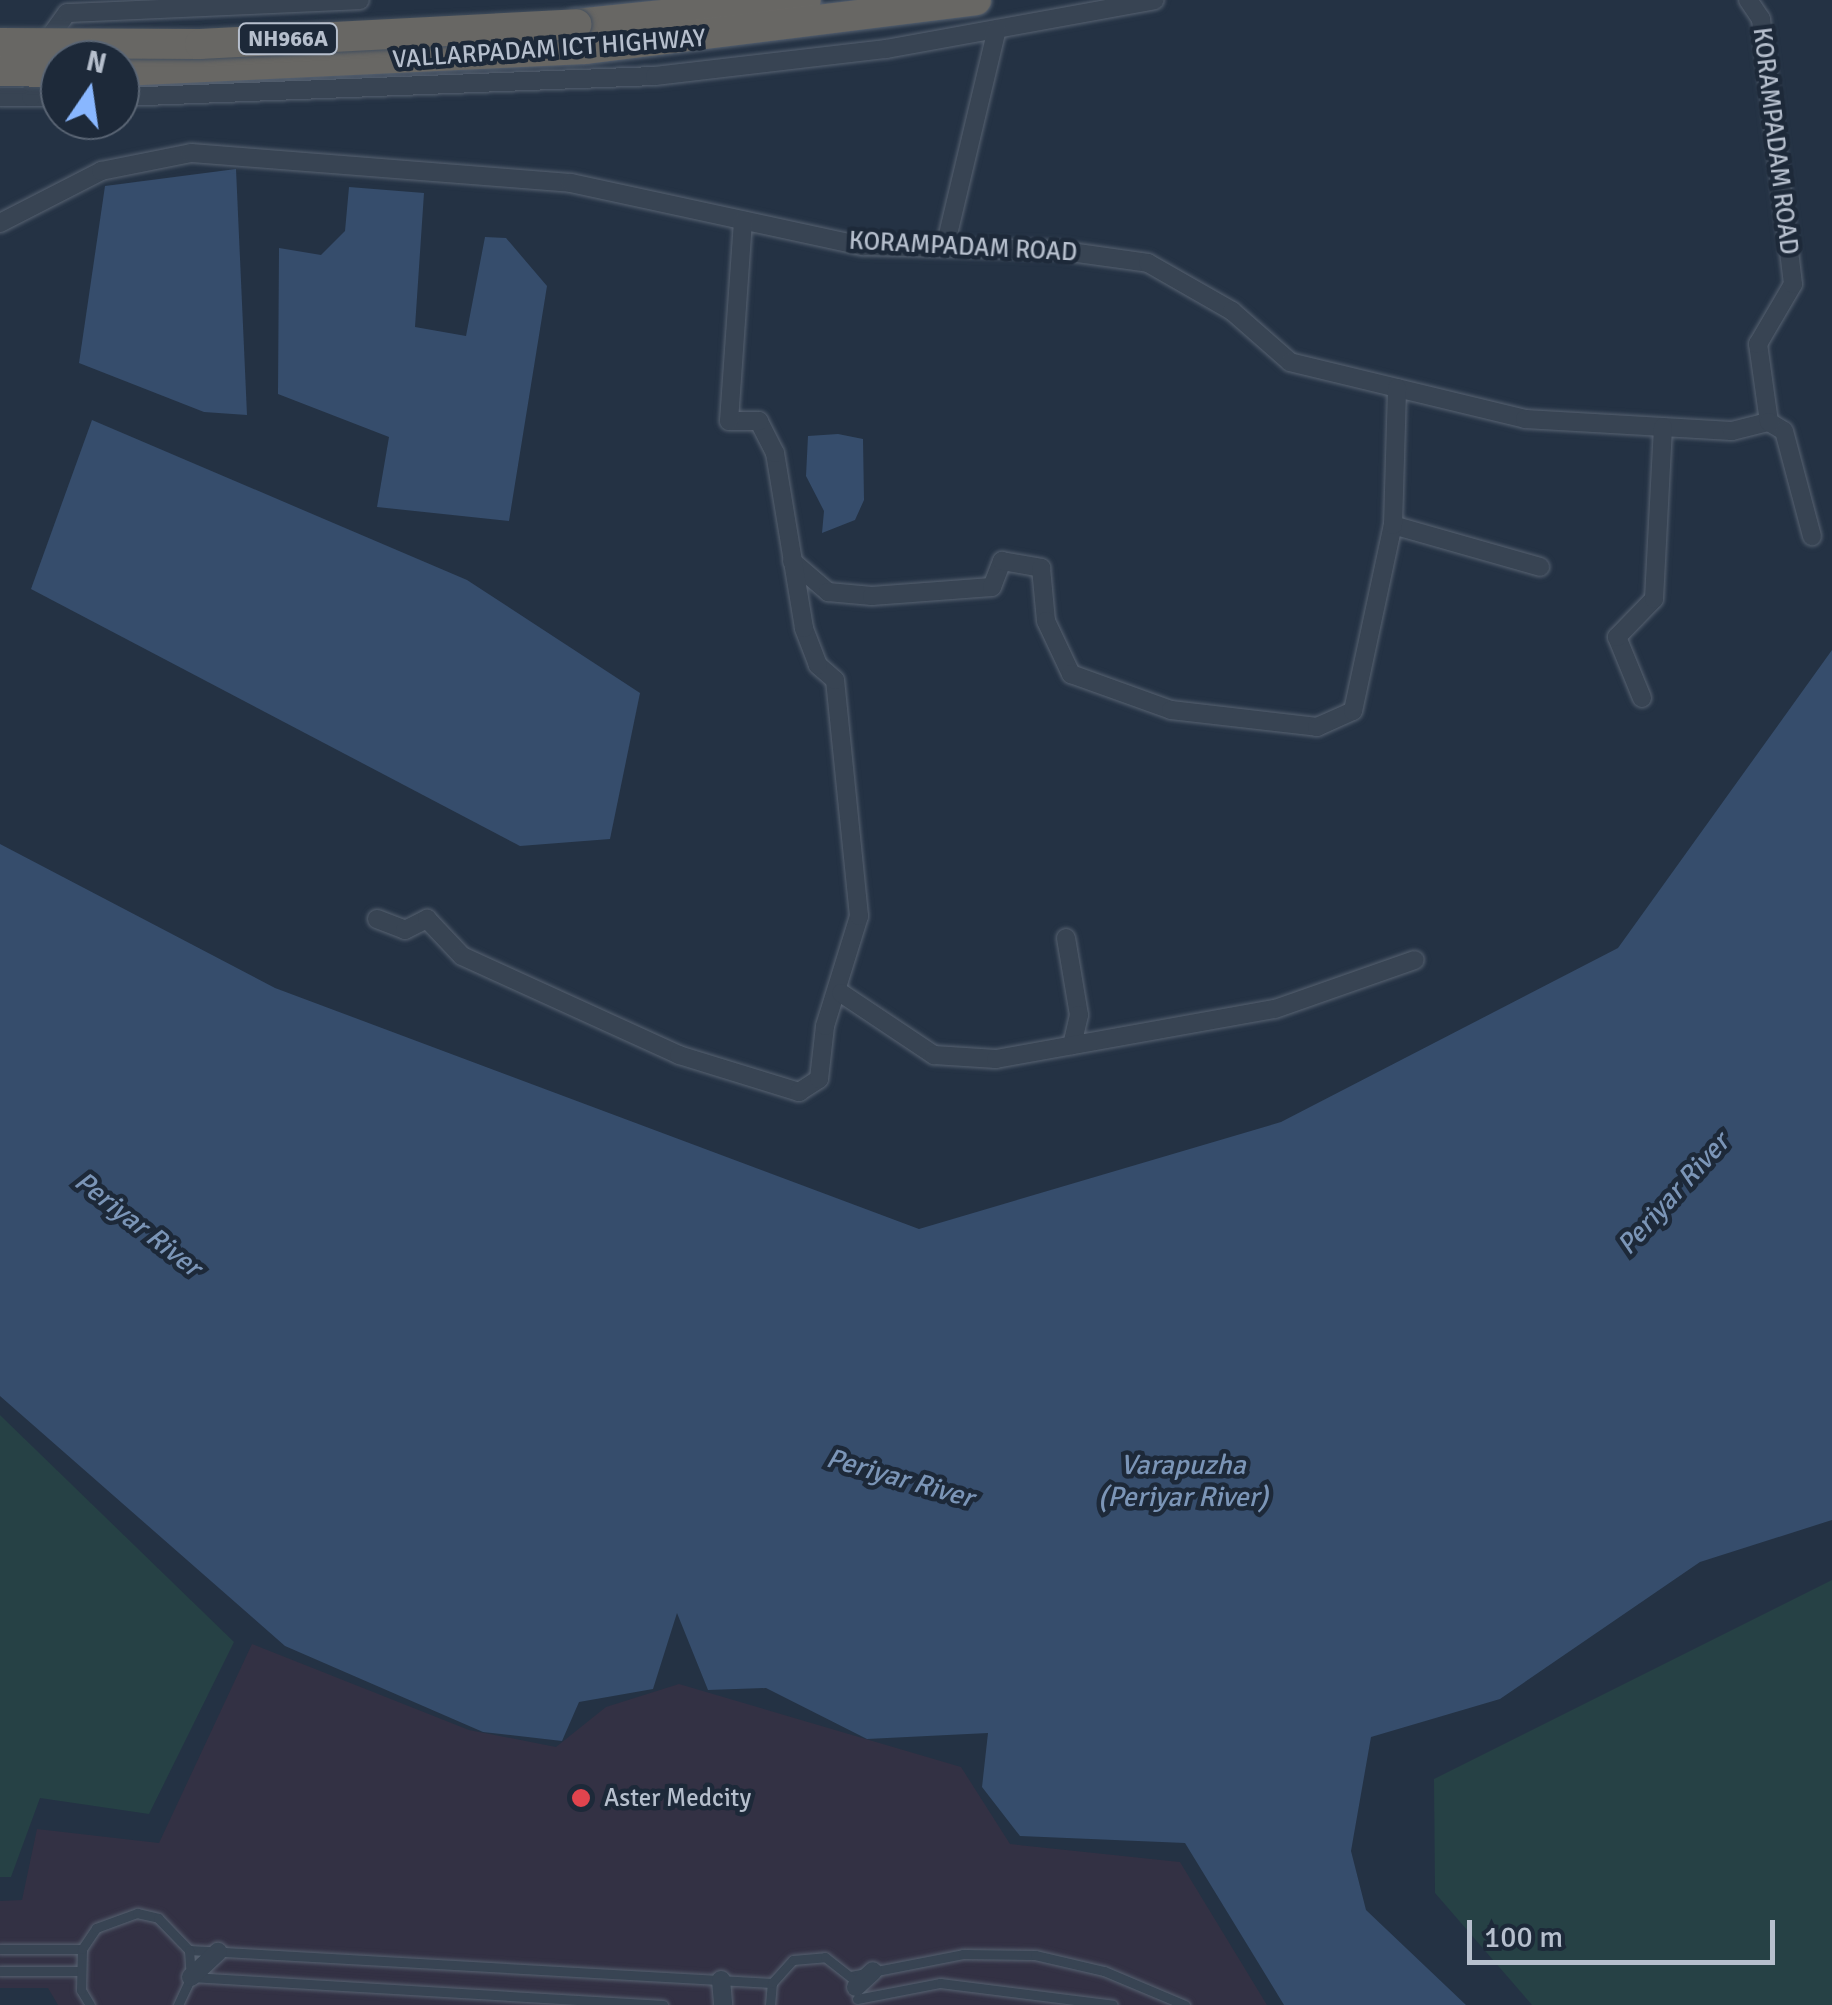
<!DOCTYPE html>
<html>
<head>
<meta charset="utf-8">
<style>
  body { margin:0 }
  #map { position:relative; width:1832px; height:2005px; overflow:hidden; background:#243244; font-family:Signika,sans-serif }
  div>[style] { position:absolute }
  .medical>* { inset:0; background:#333144 }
  .green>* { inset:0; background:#264145 }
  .water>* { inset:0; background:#364d6c }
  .roads { filter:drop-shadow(0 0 2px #576271) drop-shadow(0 0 2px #576271) }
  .service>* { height:9px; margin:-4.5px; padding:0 4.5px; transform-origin:4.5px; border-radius:4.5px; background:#384453 }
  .minor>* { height:18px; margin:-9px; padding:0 9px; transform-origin:9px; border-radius:9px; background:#384453 }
  .trunk>* { height:30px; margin:-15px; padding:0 15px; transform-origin:15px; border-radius:15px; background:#686764 }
  .bridges { filter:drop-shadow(0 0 2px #434f5e) drop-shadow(0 0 2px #434f5e) }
  .trunk-bridge>* { height:30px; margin:-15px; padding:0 15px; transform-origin:15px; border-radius:15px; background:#686764 }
  .dots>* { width:28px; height:28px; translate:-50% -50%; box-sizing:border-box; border:5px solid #1d2939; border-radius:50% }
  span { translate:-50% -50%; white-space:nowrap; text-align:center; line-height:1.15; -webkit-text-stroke:9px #1d2939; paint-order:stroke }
  .shield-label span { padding:2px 8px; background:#1d2939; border:2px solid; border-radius:8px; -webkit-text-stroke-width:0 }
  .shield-label { font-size:22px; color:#b6bfcd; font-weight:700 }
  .street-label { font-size:25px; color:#b6bfcd }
  .poi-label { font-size:25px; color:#b6bfcd }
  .left { translate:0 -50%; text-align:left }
  .water-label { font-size:28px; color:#7b95b7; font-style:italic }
  .north { position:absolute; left:40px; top:40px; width:100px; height:100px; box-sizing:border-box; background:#1d2939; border:2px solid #5a6574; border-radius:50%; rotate:13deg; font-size:28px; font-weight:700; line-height:40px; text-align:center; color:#b6bfcd }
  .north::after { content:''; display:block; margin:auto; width:35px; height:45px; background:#89b7ff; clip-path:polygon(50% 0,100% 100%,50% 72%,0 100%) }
  .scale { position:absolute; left:1467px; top:1920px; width:308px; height:45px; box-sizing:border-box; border:5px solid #b6bfcd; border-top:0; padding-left:12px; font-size:30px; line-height:35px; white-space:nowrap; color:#b6bfcd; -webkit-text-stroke:8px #1d2939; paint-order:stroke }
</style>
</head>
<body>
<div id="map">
  <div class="medical">
    <i style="clip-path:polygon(252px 1644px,469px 1730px,556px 1747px,606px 1707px,679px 1684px,961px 1767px,1010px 1844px,1180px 1862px,1267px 2005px,58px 2005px,48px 1988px,0 1988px,0 1901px,22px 1900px,37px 1829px,159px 1843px)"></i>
  </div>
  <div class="green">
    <i style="clip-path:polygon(0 1415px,234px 1642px,149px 1814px,40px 1798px,11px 1877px,0 1877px)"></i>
    <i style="clip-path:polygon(1832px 1580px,1832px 2005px,1532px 2005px,1435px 1893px,1434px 1779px)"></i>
  </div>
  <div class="water">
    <i style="clip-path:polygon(236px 169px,247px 415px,204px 412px,79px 363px,105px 186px)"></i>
    <i style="clip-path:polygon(349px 187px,424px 193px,415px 327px,466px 336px,485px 237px,506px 238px,547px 286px,509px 521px,377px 507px,389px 437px,278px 394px,279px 248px,321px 255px,345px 231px)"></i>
    <i style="clip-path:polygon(92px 420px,467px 580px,640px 693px,610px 839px,520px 846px,31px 589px)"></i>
    <i style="clip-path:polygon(838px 434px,863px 439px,864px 500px,855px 520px,822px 533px,824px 511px,806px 476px,808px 436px)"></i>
    <i style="clip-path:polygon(1832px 650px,1832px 1520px,1700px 1562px,1500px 1699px,1371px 1737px,1351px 1851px,1366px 1910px,1466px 2005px,1284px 2005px,1185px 1843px,1020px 1836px,982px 1787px,988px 1733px,867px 1739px,766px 1688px,708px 1690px,677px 1613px,653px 1689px,579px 1702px,562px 1741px,483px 1732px,285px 1646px,0 1396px,0 844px,275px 988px,919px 1229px,1281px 1122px,1618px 948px)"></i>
  </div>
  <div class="roads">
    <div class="service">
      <i style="left:0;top:1949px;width:82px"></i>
      <i style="left:189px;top:1950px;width:584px;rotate:3.24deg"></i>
      <i style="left:0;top:1971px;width:78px"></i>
      <i style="left:851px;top:1976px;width:114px;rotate:-11.1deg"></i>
      <i style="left:963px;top:1954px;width:72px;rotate:0.8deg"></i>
      <i style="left:1035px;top:1955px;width:71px;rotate:13.1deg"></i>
      <i style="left:1104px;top:1971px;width:88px;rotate:22.8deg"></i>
      <i style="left:191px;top:1977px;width:473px;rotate:3.4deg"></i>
      <i style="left:857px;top:1999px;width:85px;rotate:-10.9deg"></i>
      <i style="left:940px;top:1983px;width:174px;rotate:7.2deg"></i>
      <i style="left:90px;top:2005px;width:17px;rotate:-121deg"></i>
      <i style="left:81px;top:1990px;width:41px;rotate:-88.6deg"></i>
      <i style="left:82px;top:1949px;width:25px;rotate:-56deg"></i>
      <i style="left:96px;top:1928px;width:44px;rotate:-20.1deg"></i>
      <i style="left:137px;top:1913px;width:22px;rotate:13deg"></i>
      <i style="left:158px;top:1918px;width:45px;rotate:45.9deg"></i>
      <i style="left:189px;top:1950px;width:27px;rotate:86deg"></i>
      <i style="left:191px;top:1977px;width:31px;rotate:115deg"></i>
      <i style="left:770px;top:2005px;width:22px;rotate:-85deg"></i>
      <i style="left:772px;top:1983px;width:31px;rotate:-48deg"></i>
      <i style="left:793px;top:1960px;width:32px;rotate:-5deg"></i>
      <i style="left:825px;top:1957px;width:34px;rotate:38deg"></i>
    </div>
    <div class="minor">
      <i style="left:0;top:97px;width:60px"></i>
      <i style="left:31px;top:97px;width:46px;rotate:-79.9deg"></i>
      <i style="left:39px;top:52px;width:48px;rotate:-54.3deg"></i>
      <i style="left:67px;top:13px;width:293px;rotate:-2.5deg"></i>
      <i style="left:120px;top:97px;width:535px;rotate:-2.25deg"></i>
      <i style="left:655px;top:76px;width:233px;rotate:-6.7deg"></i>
      <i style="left:886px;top:49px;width:273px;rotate:-10.3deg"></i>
      <i style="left:0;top:223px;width:114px;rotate:-27.2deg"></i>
      <i style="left:101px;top:171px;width:92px;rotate:-11.3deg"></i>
      <i style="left:191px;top:153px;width:381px;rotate:4.5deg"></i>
      <i style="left:571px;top:183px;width:299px;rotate:12.2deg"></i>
      <i style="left:863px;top:246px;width:193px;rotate:1.2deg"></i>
      <i style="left:1056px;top:250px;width:93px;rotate:8deg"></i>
      <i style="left:1148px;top:263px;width:97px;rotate:29.7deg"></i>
      <i style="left:1232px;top:311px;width:77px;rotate:41.3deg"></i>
      <i style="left:1290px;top:362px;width:242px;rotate:13.6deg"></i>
      <i style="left:1525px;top:419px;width:207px;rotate:3.3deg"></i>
      <i style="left:1732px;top:431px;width:38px;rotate:-14deg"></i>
      <i style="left:1769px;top:422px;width:79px;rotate:-98deg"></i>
      <i style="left:1758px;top:344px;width:69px;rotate:-59.7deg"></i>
      <i style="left:1793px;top:284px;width:267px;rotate:-96.9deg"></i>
      <i style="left:1761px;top:19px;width:23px;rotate:-124deg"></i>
      <i style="left:945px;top:247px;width:224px;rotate:-76.6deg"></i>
      <i style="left:1769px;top:422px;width:17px;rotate:31deg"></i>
      <i style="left:1784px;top:431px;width:109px;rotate:75.1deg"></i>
      <i style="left:1393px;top:525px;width:153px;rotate:15.9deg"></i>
      <i style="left:792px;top:561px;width:48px;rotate:40.7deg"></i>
      <i style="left:828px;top:592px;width:44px;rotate:5.2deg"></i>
      <i style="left:872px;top:596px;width:120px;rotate:-4.3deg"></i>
      <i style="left:992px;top:587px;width:28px;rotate:-69deg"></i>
      <i style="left:1002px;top:561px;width:40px;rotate:10deg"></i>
      <i style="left:1041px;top:568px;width:53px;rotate:84.6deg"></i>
      <i style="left:1046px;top:621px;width:59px;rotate:64.7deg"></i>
      <i style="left:1071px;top:674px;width:106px;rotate:19.8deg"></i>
      <i style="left:1171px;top:710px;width:147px;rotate:6.6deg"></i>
      <i style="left:1317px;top:727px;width:39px;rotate:-24deg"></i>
      <i style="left:1353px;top:711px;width:190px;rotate:-77.9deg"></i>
      <i style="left:1393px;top:525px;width:137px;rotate:-88.3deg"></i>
      <i style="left:1642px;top:698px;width:66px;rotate:-112.3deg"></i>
      <i style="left:1617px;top:637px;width:53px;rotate:-45.8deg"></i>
      <i style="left:1654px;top:599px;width:172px;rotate:-87deg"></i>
      <i style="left:377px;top:919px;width:30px;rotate:21deg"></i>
      <i style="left:405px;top:930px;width:25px;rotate:-27deg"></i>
      <i style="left:427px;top:919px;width:51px;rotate:46.6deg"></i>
      <i style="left:462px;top:956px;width:239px;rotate:24.5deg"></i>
      <i style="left:679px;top:1055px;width:126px;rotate:17.1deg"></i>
      <i style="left:799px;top:1092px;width:24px;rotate:-33deg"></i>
      <i style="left:819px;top:1079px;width:53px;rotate:-83.5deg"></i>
      <i style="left:825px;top:1026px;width:115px;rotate:-72.8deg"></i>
      <i style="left:859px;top:916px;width:237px;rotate:-95.8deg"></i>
      <i style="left:835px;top:680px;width:23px;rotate:-139deg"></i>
      <i style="left:818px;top:665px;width:40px;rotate:-111deg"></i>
      <i style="left:804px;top:628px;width:177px;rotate:-99.4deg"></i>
      <i style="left:775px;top:453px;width:36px;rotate:-117deg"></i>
      <i style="left:759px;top:421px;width:30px;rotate:180deg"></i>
      <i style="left:729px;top:421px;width:201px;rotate:-86deg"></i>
      <i style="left:1066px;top:938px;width:78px;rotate:80.4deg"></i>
      <i style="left:1079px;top:1015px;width:31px;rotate:103deg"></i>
      <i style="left:841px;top:993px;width:112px;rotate:33.7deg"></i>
      <i style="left:934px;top:1055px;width:62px;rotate:3.7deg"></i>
      <i style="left:996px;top:1059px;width:283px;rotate:-10.2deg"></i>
      <i style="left:1275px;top:1009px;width:148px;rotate:-19.3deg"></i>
      <i style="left:191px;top:1977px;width:37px;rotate:-43deg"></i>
      <i style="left:721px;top:1980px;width:25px;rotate:85deg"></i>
      <i style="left:856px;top:1987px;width:23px;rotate:-43deg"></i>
    </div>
    <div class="trunk">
      <i style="left:576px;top:24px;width:231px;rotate:-6deg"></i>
      <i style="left:120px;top:71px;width:466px;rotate:-2.7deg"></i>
      <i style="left:585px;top:49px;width:394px;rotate:-7.1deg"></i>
    </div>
  </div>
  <div class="bridges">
    <div class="trunk-bridge">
      <i style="left:0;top:43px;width:200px;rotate:0.3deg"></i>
      <i style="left:200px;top:44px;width:377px;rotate:-3deg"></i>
      <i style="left:0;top:71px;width:60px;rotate:1deg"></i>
    </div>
  </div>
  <div class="dots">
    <i style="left:581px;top:1798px;background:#e0444e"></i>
  </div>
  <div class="shield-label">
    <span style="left:288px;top:39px">NH966A</span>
  </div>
  <div class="street-label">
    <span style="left:549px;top:49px;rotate:-4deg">VALLARPADAM ICT HIGHWAY</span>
    <span style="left:1775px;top:141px;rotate:83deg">KORAMPADAM ROAD</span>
    <span style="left:963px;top:247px;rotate:3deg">KORAMPADAM ROAD</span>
  </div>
  <div class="poi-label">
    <span class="left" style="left:604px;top:1798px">Aster Medcity</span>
  </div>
  <div class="water-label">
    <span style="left:1673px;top:1194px;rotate:-48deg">Periyar River</span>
    <span style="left:138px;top:1224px;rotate:38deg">Periyar River</span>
    <span style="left:1183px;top:1481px">Varapuzha<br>(Periyar River)</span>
    <span style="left:900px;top:1478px;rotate:16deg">Periyar River</span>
  </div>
  <div class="north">N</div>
  <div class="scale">100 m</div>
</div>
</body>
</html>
